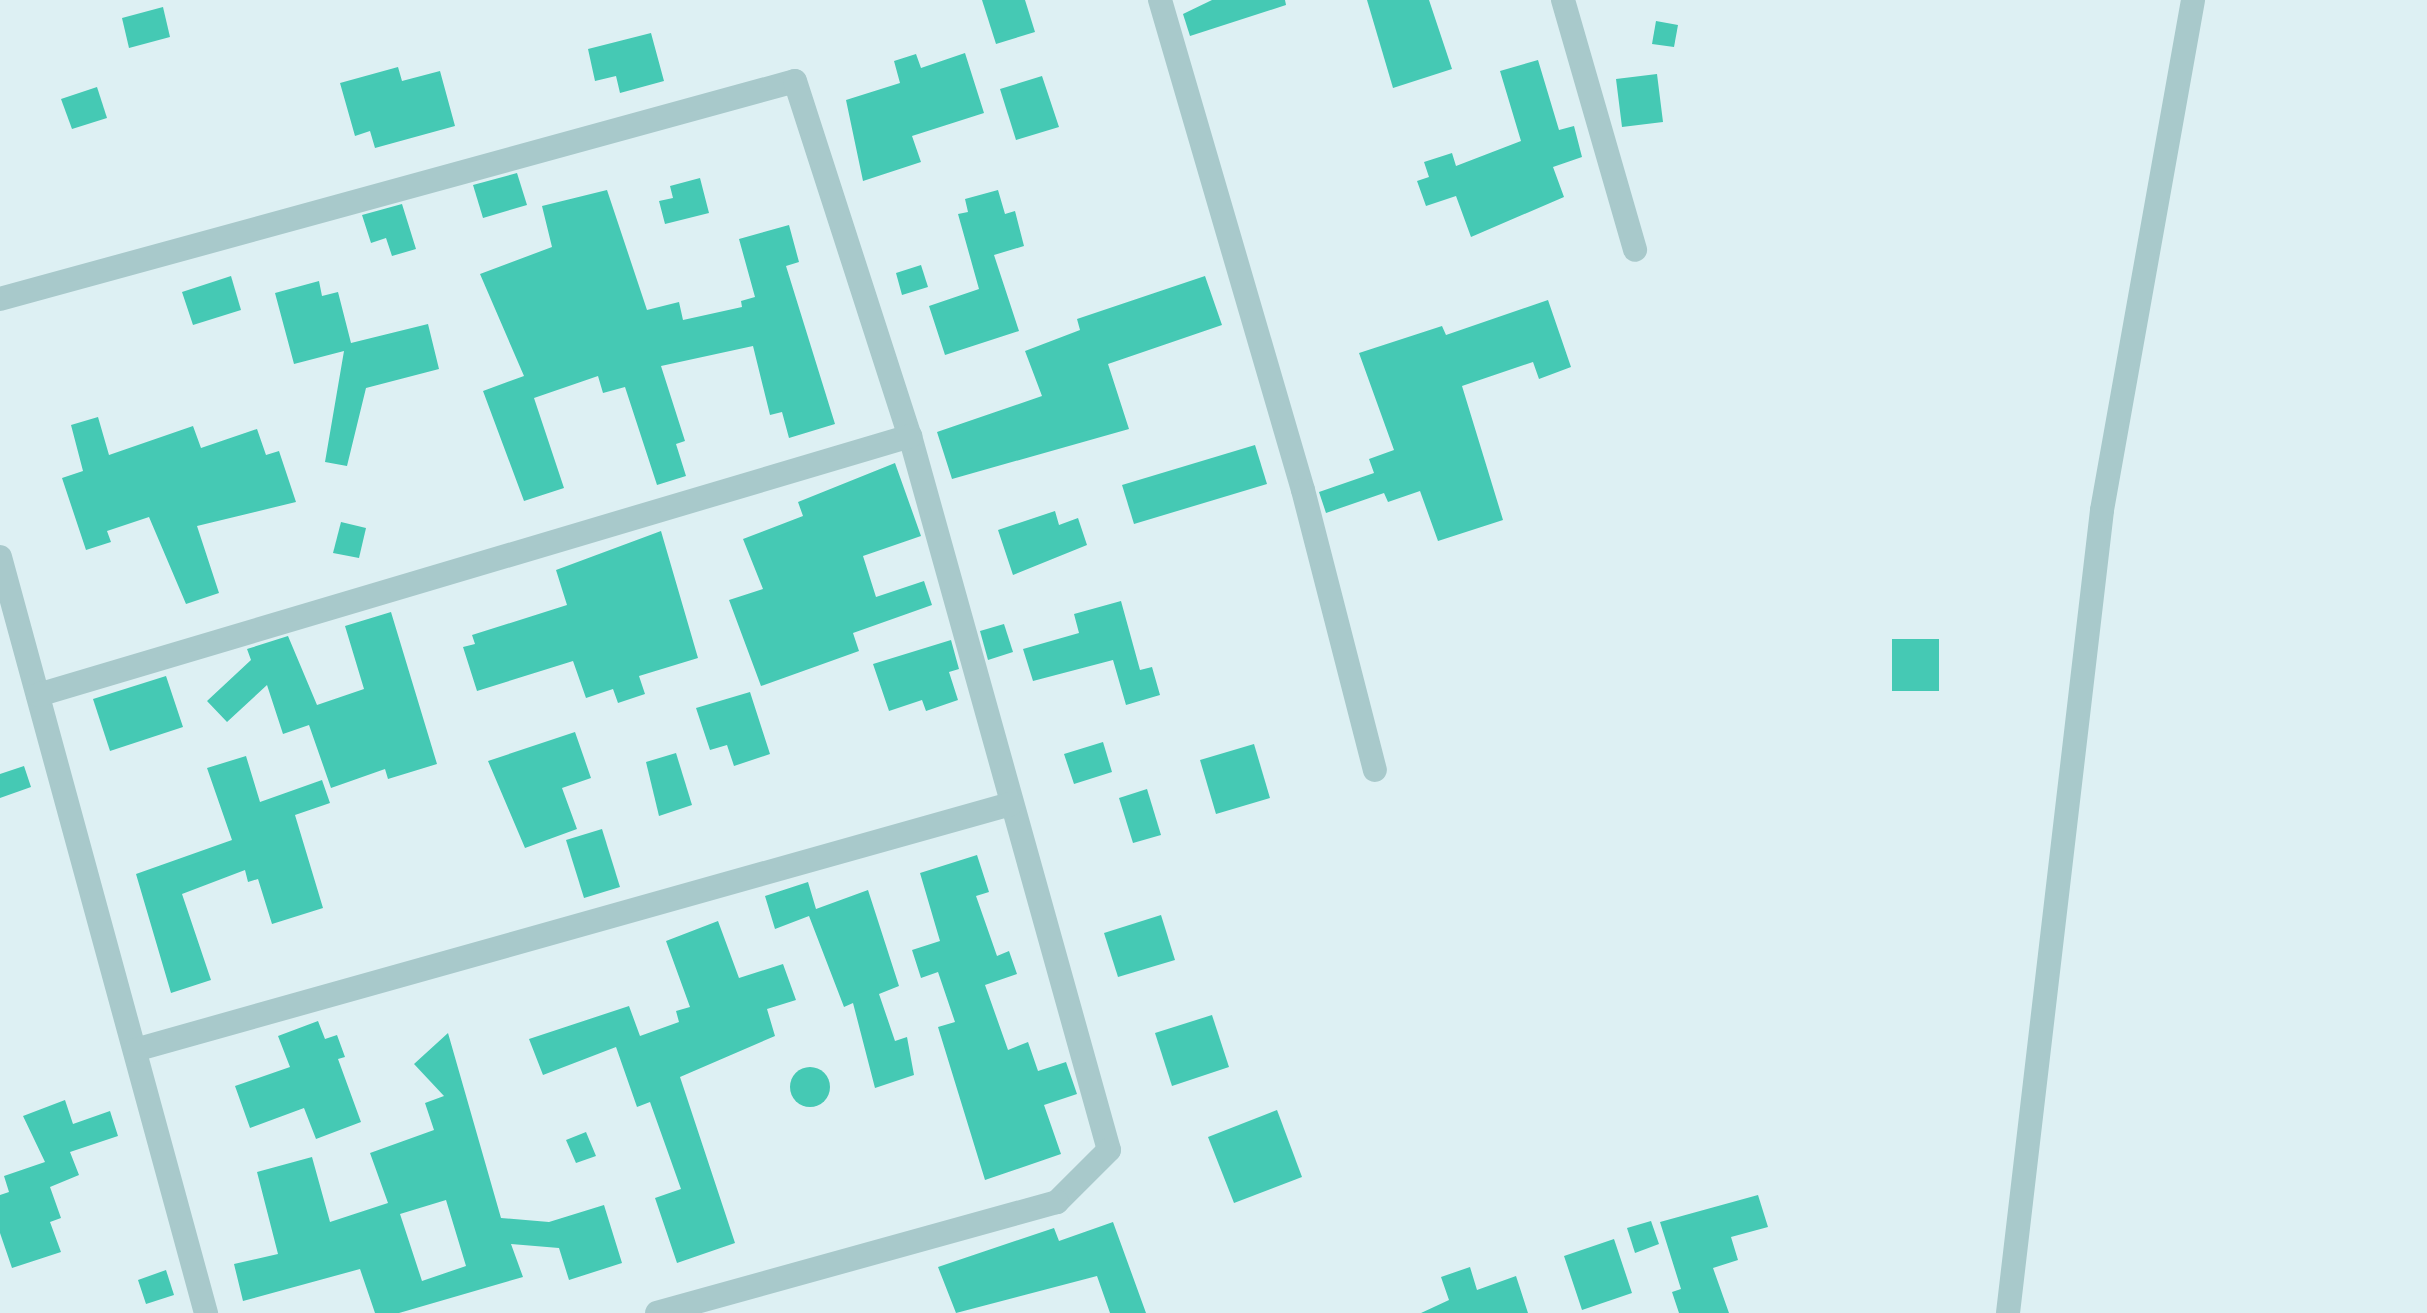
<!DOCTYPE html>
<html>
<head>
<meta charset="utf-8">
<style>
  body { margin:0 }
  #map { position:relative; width:2427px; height:1313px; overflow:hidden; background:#ddf0f3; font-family:"Public Sans",sans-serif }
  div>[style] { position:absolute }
  .building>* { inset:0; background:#45c9b4 }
  .round { border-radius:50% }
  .street>* { height:24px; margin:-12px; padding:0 12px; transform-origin:12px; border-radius:12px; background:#a8c9cb }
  span { translate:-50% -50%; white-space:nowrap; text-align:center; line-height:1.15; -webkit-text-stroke:6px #e9f8fa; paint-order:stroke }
</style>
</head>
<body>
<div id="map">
  <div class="building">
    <i style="clip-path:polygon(982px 0,1025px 0,1035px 32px,996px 44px)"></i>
    <i style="clip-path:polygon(1212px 0,1285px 0,1286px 5px,1190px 36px,1183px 14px)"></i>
    <i style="clip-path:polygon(1367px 0,1429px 0,1452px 69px,1393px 88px)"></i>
    <i style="clip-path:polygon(163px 7px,170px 37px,129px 48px,122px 18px)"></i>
    <i style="clip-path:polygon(1656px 21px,1678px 25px,1674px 47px,1652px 44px)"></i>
    <i style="clip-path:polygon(651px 33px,664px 81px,620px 93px,616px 76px,595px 81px,588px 49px)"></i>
    <i style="clip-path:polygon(965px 53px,984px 113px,912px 136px,921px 162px,863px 181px,846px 100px,900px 83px,894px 61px,916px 54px,921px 68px)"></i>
    <i style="clip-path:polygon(1538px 60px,1559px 130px,1574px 126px,1582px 157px,1553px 167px,1564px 197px,1471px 237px,1456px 196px,1426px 206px,1417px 181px,1429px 177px,1424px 162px,1452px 153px,1456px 166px,1521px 141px,1500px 71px)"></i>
    <i style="clip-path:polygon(398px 67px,402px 81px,440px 71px,455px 126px,375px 148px,370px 131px,355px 136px,340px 83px)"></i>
    <i style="clip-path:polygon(1657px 74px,1663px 122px,1622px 127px,1616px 79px)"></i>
    <i style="clip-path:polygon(1042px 76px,1059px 127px,1016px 140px,1000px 89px)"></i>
    <i style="clip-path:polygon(97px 87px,107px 118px,72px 129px,61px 99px)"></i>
    <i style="clip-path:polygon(517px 173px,527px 205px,483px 218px,473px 185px)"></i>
    <i style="clip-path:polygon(700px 178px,709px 213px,665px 224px,659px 201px,673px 198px,670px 186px)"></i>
    <i style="clip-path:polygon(607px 190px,647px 310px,679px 302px,683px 320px,742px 307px,741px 301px,755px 297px,739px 239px,789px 225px,799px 262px,786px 266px,835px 424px,789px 438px,782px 412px,770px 415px,753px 346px,661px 366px,685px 441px,676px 444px,686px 476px,657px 485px,625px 387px,603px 393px,598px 376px,534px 398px,564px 488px,524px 501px,483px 391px,524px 376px,480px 274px,552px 247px,542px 206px)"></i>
    <i style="clip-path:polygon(998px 190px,1005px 214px,1015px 211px,1024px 246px,994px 255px,1019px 331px,945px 355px,929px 306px,979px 289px,958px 214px,968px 212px,965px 199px)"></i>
    <i style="clip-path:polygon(402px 204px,416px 249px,392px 256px,386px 238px,371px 243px,362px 215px)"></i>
    <i style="clip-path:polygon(921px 265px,928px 287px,902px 295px,896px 273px)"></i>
    <i style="clip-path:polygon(231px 276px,241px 310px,193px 325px,182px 292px)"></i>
    <i style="clip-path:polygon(1205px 276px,1222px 325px,1108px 364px,1129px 429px,952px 479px,937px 432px,1042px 396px,1025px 351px,1080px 330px,1077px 319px)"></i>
    <i style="clip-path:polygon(319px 281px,322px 296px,338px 292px,351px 343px,428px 324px,439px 369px,366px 388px,347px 466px,325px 462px,344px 351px,294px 364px,275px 293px)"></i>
    <i style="clip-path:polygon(1548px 300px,1571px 367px,1539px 379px,1533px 362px,1462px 386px,1503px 520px,1438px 541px,1420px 491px,1388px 502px,1384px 493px,1326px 513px,1319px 492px,1374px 473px,1369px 459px,1394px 450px,1359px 353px,1442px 326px,1446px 335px)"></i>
    <i style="clip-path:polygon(98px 417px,109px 455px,193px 426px,201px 448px,257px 429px,266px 455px,279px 451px,296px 502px,197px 526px,219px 593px,186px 604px,149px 517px,107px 531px,111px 542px,86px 550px,62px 478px,83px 471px,71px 425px)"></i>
    <i style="clip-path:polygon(1255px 445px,1267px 484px,1134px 524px,1122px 485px)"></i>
    <i style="clip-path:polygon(895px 463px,921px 536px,863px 556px,876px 597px,924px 581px,932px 605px,853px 633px,859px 651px,761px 686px,729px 600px,763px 589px,743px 539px,803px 516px,798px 502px)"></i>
    <i style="clip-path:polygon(1055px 511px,1059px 525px,1078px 518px,1087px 545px,1013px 575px,998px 530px)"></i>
    <i style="clip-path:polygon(341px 522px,366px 528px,359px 558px,333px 553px)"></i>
    <i style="clip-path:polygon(661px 531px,698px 658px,639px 676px,645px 694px,618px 703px,613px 689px,586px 698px,573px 661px,477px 691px,463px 647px,475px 644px,472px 635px,567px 605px,556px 570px)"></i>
    <i style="clip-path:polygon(1121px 601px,1140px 670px,1152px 667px,1160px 695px,1126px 705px,1113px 660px,1033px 681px,1023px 649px,1079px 633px,1074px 614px)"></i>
    <i style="clip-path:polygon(391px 612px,437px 764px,388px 779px,385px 769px,331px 788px,309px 725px,283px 734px,267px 685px,227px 722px,207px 701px,251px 660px,247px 649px,288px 636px,317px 705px,364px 689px,345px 626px)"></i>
    <i style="clip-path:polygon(1004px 624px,1013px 652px,988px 660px,980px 631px)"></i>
    <i style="clip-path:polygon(1892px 639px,1939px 639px,1939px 691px,1892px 691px)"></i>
    <i style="clip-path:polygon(951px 640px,959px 669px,949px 672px,958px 700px,926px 711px,922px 700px,889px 711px,873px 664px)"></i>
    <i style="clip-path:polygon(166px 676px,183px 727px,110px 751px,93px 699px)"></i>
    <i style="clip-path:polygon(750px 692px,770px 754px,734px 766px,727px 745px,710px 750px,696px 708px)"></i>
    <i style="clip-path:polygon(575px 732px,591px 778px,562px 788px,577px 829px,525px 848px,488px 761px)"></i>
    <i style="clip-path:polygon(1103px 742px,1112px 772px,1074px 784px,1064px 754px)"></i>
    <i style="clip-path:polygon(1254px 744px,1270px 798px,1216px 814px,1200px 760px)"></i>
    <i style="clip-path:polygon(676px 753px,692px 805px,659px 816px,646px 762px)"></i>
    <i style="clip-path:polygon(246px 756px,260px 802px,322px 780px,330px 803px,295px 815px,323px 908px,272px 924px,258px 879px,248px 882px,245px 870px,182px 894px,211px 980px,171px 993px,136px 874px,232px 840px,207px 768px)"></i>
    <i style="clip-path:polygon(24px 766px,31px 787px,0 798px,0 774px)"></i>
    <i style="clip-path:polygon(1147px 789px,1161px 835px,1133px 843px,1119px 798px)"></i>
    <i style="clip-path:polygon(602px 829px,620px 887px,584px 898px,566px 840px)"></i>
    <i style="clip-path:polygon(977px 855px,989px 892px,976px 896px,997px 956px,1009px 951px,1017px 974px,985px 985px,1008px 1050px,1028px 1042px,1038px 1071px,1066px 1062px,1077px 1094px,1044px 1105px,1061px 1154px,985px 1180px,938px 1027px,955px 1022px,938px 972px,921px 978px,912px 950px,940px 941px,920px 873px)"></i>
    <i style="clip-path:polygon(808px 882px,816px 909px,868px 890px,899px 986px,879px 994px,895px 1041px,907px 1037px,914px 1075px,875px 1088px,853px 1003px,844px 1007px,809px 916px,775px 929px,765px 896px)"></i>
    <i style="clip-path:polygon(1161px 915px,1175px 960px,1118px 977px,1104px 933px)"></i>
    <i style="clip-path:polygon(718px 921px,739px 978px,783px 964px,796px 1000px,767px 1009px,775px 1036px,680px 1077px,735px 1243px,677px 1263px,655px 1198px,681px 1189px,650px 1102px,637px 1107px,616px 1047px,543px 1075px,529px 1039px,629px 1006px,640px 1036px,679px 1022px,676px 1011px,690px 1007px,666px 941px)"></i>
    <i style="clip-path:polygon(1212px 1015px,1229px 1067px,1172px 1086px,1155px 1033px)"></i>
    <i style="clip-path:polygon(318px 1021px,325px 1039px,337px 1035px,345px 1057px,338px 1059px,361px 1122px,316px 1139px,304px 1108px,250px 1128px,235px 1086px,290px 1067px,278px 1036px)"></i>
    <i style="clip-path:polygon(evenodd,448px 1033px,501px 1218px,549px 1222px,604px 1205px,622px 1263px,569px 1280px,559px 1248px,511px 1244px,523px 1277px,399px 1313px,375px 1313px,360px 1269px,243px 1301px,234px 1264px,278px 1254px,257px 1172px,312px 1157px,330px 1222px,388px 1203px,370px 1153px,434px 1130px,425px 1103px,444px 1096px,414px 1064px,448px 1033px,446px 1200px,466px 1266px,422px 1281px,400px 1214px,446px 1200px)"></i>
    <i class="round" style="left:790px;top:1067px;width:40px;height:40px"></i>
    <i style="clip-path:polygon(65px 1100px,73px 1124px,110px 1111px,118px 1136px,70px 1152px,79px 1175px,50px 1187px,61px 1218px,50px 1222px,61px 1252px,12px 1268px,0 1233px,0 1195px,9px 1192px,4px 1176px,45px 1162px,23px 1116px)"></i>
    <i style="clip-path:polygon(1277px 1110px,1302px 1177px,1234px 1203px,1208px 1137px)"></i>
    <i style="clip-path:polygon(586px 1132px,596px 1156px,576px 1163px,566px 1140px)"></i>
    <i style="clip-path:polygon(1758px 1195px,1768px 1227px,1731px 1237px,1738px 1260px,1713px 1268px,1729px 1313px,1679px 1313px,1672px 1292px,1681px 1289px,1660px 1222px)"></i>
    <i style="clip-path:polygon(1651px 1221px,1659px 1244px,1635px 1253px,1627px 1228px)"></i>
    <i style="clip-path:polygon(1113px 1222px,1146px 1313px,1110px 1313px,1097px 1276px,956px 1313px,938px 1267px,1054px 1228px,1059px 1241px)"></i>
    <i style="clip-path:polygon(1614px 1239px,1632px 1293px,1582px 1310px,1564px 1256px)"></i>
    <i style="clip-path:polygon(1470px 1267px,1477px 1290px,1516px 1276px,1528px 1313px,1421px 1313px,1449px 1300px,1441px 1277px)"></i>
    <i style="clip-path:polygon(166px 1270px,174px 1295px,146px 1304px,138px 1280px)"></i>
  </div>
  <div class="street">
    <i style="left:1160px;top:0;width:510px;rotate:73.73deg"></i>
    <i style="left:1303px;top:490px;width:289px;rotate:75.6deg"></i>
    <i style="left:1563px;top:0;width:260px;rotate:73.9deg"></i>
    <i style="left:0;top:299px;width:824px;rotate:-15.33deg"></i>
    <i style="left:795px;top:81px;width:373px;rotate:72.1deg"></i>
    <i style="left:910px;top:436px;width:741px;rotate:74.43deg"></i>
    <i style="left:1109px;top:1150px;width:74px;rotate:135deg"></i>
    <i style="left:1057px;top:1202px;width:415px;rotate:164.5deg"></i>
    <i style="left:0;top:557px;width:784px;rotate:74.76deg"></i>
    <i style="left:38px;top:695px;width:910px;rotate:-16.54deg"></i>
    <i style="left:135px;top:1050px;width:910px;rotate:-15.69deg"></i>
    <i style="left:2008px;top:1313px;width:808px;rotate:-83.32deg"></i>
    <i style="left:2102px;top:510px;width:518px;rotate:-79.88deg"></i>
  </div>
</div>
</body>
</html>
